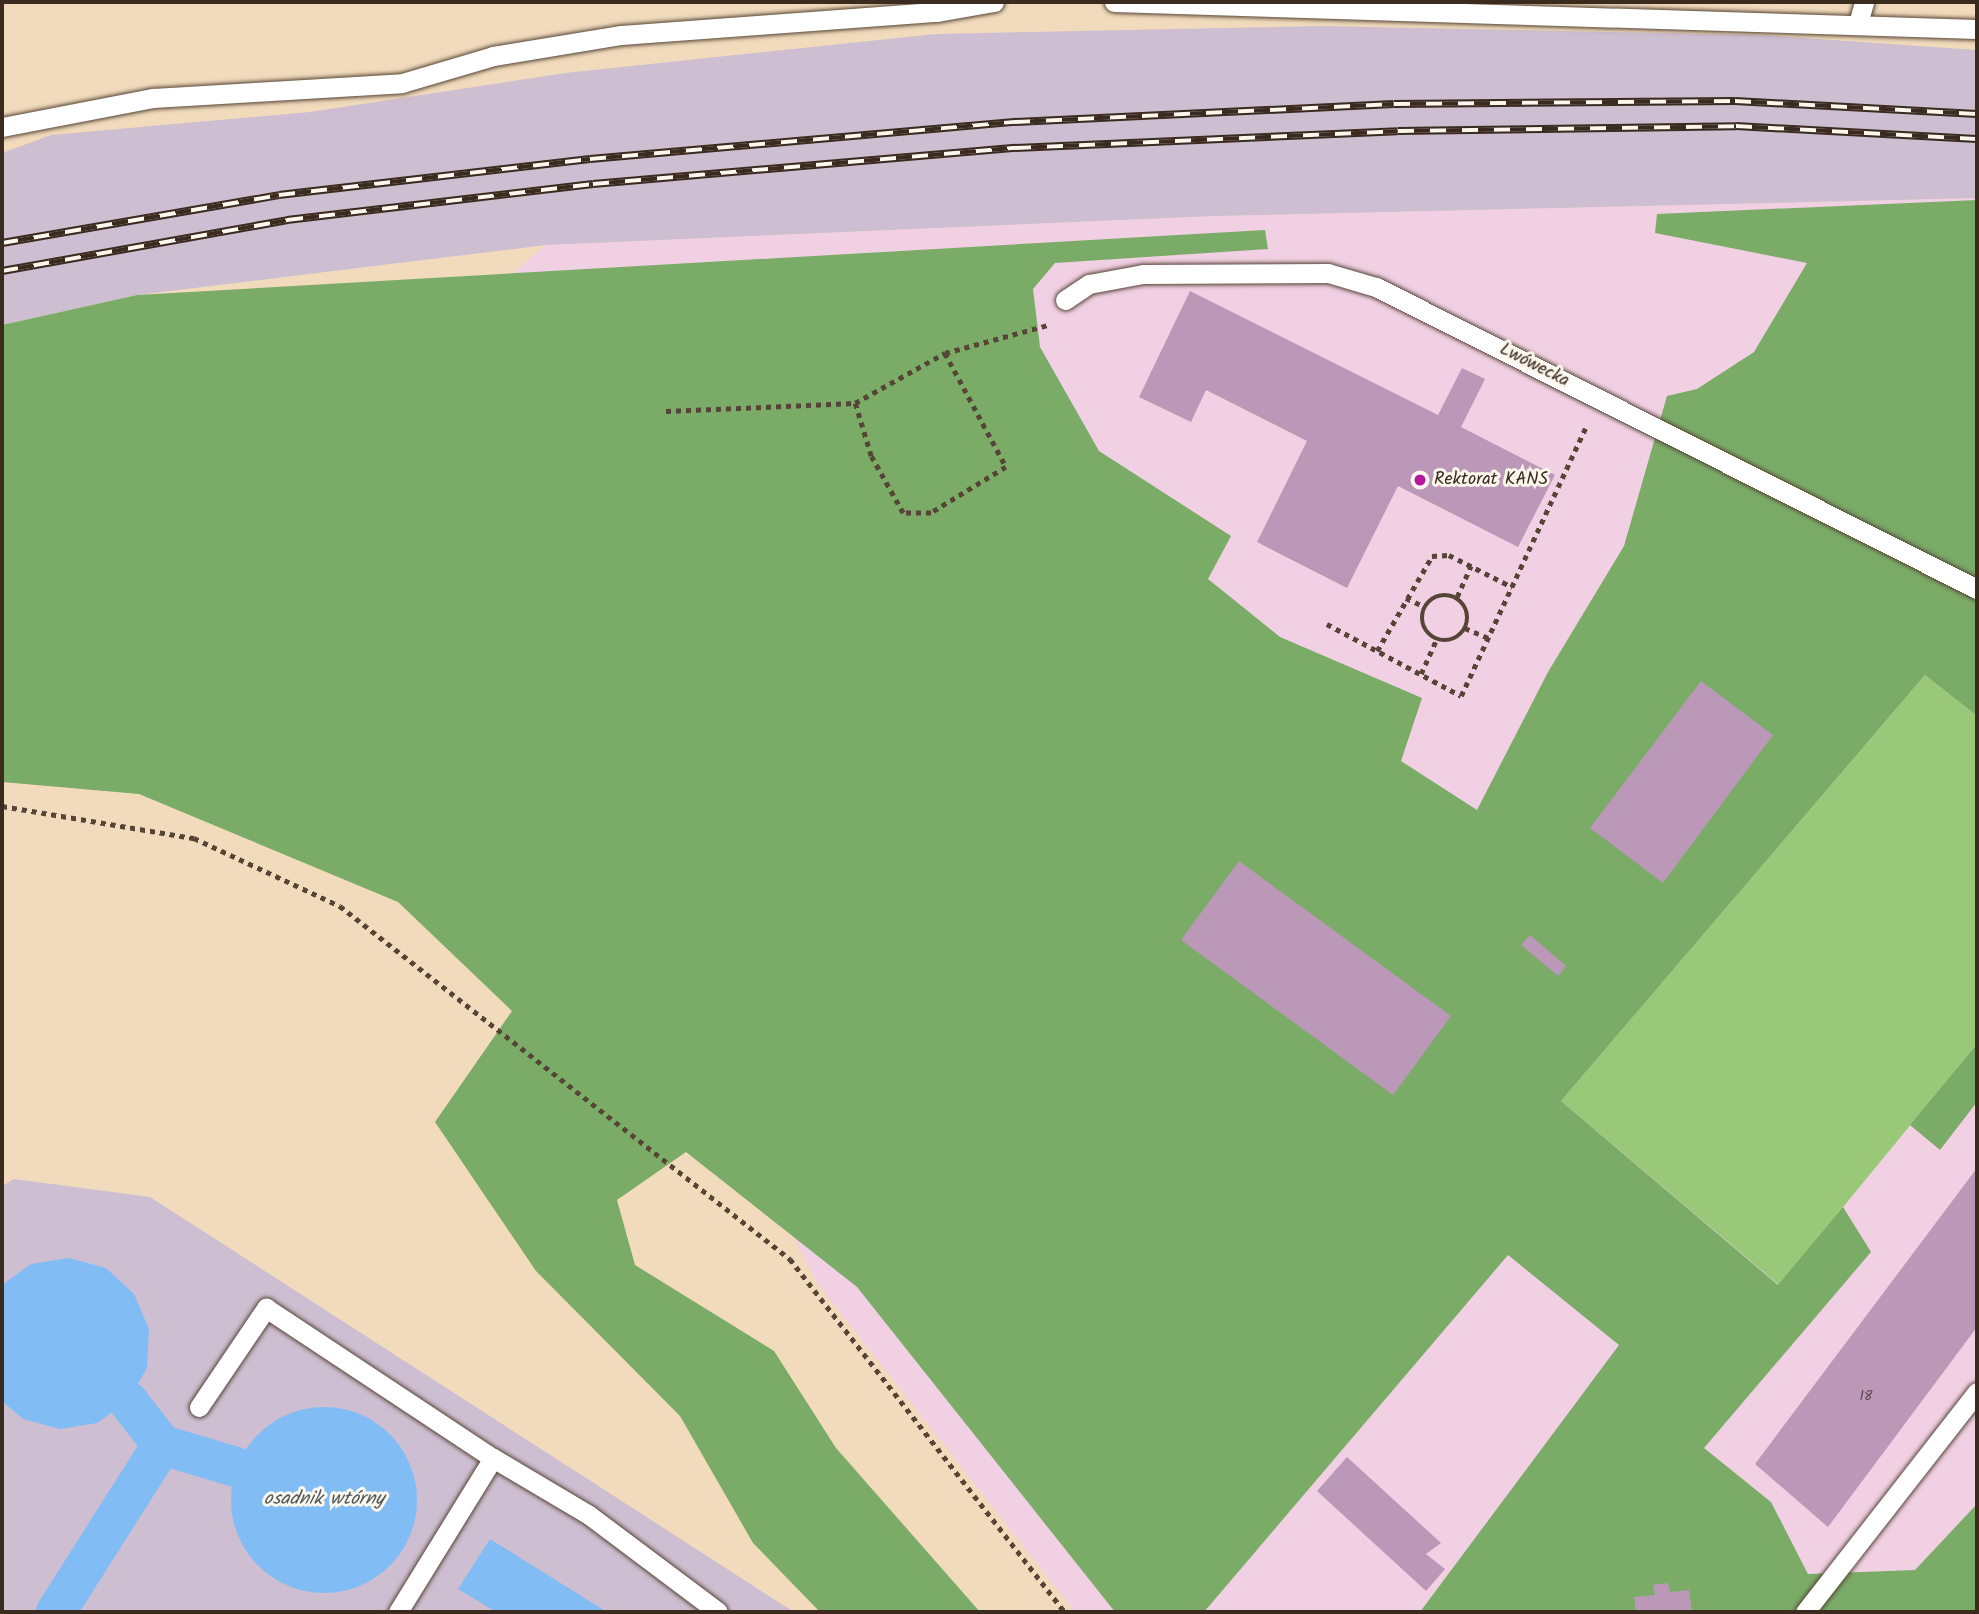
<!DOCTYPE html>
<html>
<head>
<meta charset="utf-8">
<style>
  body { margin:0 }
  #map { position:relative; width:1979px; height:1614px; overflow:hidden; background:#f1dbbc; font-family:Kalam,sans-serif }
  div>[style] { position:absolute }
  .built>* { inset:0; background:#f1d0e3 }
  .industrial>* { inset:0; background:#cebed1 }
  .green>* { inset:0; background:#98c878 }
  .forest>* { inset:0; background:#7aac68 }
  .water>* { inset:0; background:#81bdf4 }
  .round { border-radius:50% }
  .canal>* { height:40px; margin:-20px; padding:0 20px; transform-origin:20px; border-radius:20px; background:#81bdf4 }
  .building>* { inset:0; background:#bb97b8 }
  .path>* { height:4.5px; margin-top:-2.25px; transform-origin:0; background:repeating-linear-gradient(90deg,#564536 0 5px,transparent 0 10px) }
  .path>.ring { margin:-2.25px; padding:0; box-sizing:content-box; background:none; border:4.5px solid #564536; border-radius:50% }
  .roads { filter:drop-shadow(0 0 2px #564536) drop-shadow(0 0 2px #564536) }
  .lane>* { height:19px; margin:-9.5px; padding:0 9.5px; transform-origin:9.5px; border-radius:9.5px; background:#fff }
  .rail>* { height:8px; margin-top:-4px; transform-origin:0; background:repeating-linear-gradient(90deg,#fbf7ec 0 16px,#3b2a1e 0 32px); box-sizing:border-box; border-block:2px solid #3b2a1e }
  .dots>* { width:19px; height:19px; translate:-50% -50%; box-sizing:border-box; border:4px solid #fbf7ec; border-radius:50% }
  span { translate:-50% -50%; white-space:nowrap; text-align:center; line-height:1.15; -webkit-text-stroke:6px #fbf7ec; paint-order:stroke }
  .number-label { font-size:14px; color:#5b4544 }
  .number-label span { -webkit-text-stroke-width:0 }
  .street-label { font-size:18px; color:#3b2a1e }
  .poi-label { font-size:18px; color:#3b2a1e }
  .left { translate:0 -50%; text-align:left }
  .water-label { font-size:19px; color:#50565e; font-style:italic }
  .frame { position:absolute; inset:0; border:4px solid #3b2a1e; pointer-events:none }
</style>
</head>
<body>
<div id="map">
  <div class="built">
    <i style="clip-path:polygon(1977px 198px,1977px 1612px,1075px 1612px,818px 1284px,585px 841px,424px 349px,546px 245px,1214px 216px)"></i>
  </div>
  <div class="industrial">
    <i style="clip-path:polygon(1321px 26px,1758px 35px,1977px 50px,1977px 198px,1214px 216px,546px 245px,137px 295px,2px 325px,2px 153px,51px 135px,310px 112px,565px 73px,936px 34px)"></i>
    <i style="clip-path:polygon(14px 1179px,150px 1197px,794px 1612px,2px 1612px,2px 1186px)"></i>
  </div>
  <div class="green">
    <i style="clip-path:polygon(1925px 675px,1977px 716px,1977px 1044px,1779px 1285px,1561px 1101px)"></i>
  </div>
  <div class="forest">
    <i style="clip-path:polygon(1977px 200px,1977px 716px,1925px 675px,1561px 1101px,1778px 1285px,1843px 1207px,1871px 1252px,1704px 1448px,1771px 1502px,1808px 1574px,1915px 1570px,1977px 1504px,1977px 1612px,1420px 1612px,1619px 1345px,1508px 1255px,1204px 1612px,1115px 1612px,857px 1287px,686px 1152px,617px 1200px,635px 1265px,774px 1351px,836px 1448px,980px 1612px,820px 1612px,753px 1543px,680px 1416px,536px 1271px,435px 1122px,512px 1011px,398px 902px,139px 794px,2px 782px,2px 325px,137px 295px,1265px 230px,1268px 249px,1055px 263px,1033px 289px,1040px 347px,1099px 451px,1231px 536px,1208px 579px,1280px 637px,1422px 698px,1401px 761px,1477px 810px,1548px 672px,1624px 546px,1667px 396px,1697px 389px,1754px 352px,1807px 263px,1655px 233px,1657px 214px)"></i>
    <i style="clip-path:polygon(1977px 1044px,1977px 1102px,1940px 1150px,1910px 1125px)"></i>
  </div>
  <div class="water">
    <i style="clip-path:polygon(69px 1258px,106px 1268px,134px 1294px,149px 1329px,147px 1368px,128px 1401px,97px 1423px,60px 1429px,23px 1419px,2px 1401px,2px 1285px,31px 1264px)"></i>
    <i class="round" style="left:231px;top:1407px;width:186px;height:186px"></i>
    <i style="clip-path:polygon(490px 1539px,607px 1612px,496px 1612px,458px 1589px)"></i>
  </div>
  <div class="canal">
    <i style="left:128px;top:1401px;width:56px;rotate:52.3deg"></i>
    <i style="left:162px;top:1445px;width:77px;rotate:16.6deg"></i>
    <i style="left:56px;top:1612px;width:198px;rotate:-57.6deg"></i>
  </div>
  <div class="building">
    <i style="clip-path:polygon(1190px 291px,1438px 415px,1462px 368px,1485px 379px,1461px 427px,1555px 475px,1518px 547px,1398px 486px,1347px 588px,1257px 542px,1307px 441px,1206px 390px,1191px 422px,1139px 397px)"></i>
    <i style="clip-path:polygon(1701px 681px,1773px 735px,1663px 883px,1590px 828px)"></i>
    <i style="clip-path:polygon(1239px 861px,1451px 1016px,1393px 1095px,1181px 940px)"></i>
    <i style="clip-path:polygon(1530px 935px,1566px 966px,1558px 976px,1521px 945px)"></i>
    <i style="clip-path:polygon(1977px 1168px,1977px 1327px,1828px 1527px,1755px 1464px)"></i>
    <i style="clip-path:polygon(1347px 1457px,1441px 1543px,1426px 1554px,1445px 1569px,1426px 1591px,1317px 1491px)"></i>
    <i style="clip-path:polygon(1668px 1583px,1670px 1592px,1689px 1590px,1692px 1612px,1636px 1612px,1634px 1597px,1655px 1595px,1653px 1585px)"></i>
  </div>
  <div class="path">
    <i style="left:945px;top:353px;width:129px;rotate:61.8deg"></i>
    <i style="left:1006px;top:467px;width:88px;rotate:148.5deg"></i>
    <i style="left:931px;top:513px;width:28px;rotate:180deg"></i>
    <i style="left:903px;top:513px;width:65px;rotate:-119.3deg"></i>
    <i style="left:871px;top:456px;width:55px;rotate:-106.8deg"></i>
    <i style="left:855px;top:403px;width:103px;rotate:-29.1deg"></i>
    <i style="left:945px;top:353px;width:107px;rotate:-15.2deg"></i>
    <i style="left:666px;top:411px;width:189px;rotate:-2.4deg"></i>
    <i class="ring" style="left:1422px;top:595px;width:41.5px;height:41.5px"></i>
    <i style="left:1457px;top:597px;width:34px;rotate:-66deg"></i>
    <i style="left:1406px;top:598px;width:21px;rotate:25deg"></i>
    <i style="left:1327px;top:624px;width:152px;rotate:28.2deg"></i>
    <i style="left:1461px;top:696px;width:299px;rotate:-65.1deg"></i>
    <i style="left:1465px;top:628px;width:25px;rotate:23deg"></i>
    <i style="left:1377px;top:651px;width:110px;rotate:-59.9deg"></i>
    <i style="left:1432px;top:556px;width:17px;rotate:-3deg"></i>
    <i style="left:1449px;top:555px;width:71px;rotate:26.9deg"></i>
    <i style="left:1421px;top:674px;width:37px;rotate:-66deg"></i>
    <i style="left:2px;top:806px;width:195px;rotate:9.5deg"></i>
    <i style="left:194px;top:838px;width:161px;rotate:25deg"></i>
    <i style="left:340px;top:906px;width:572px;rotate:38.11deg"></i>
    <i style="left:790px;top:1259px;width:447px;rotate:52.1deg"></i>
  </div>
  <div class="roads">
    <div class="lane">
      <i style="left:1114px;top:2px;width:863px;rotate:1.79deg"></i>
      <i style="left:1859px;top:20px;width:19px;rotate:-74deg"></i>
      <i style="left:2px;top:127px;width:154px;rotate:-10.9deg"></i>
      <i style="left:153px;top:98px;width:249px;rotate:-3.4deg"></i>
      <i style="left:402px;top:83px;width:95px;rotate:-16.5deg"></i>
      <i style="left:493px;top:56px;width:130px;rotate:-9.3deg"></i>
      <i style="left:621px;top:35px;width:317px;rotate:-4.2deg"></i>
      <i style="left:937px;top:12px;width:58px;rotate:-10deg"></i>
      <i style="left:1065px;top:300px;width:29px;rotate:-34deg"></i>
      <i style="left:1089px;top:284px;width:55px;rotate:-10.5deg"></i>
      <i style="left:1143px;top:274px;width:185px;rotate:-0.3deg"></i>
      <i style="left:1328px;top:273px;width:50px;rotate:16.3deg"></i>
      <i style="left:1376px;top:287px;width:673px;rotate:26.68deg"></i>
      <i style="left:199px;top:1407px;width:120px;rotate:-55.9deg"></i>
      <i style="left:266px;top:1308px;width:272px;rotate:33.5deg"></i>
      <i style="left:493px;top:1458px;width:181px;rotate:121.7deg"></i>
      <i style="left:493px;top:1458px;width:112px;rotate:30.7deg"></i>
      <i style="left:589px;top:1515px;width:161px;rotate:36.9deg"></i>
      <i style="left:1805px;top:1612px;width:279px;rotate:-52deg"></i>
    </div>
  </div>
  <div class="rail">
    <i style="left:2px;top:243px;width:281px;rotate:-9.8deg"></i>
    <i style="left:279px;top:195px;width:313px;rotate:-6.6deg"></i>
    <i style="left:590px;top:159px;width:426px;rotate:-5deg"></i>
    <i style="left:1014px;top:122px;width:380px;rotate:-2.7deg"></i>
    <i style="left:1394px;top:104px;width:341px;rotate:-0.5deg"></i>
    <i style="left:1735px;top:101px;width:242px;rotate:3.1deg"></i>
    <i style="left:2px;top:271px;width:290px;rotate:-10.1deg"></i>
    <i style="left:287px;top:220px;width:308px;rotate:-6.7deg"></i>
    <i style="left:593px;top:184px;width:424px;rotate:-4.9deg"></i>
    <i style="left:1015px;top:148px;width:383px;rotate:-2.5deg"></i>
    <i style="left:1398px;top:131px;width:338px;rotate:-0.8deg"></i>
    <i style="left:1736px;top:126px;width:241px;rotate:3.1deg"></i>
  </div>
  <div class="dots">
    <i style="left:1420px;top:480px;background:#b5179e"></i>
  </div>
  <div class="number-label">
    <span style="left:1866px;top:1396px">18</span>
  </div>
  <div class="street-label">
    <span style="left:1534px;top:366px;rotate:27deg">Lwówecka</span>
  </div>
  <div class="poi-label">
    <span class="left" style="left:1434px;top:480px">Rektorat KANS</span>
  </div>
  <div class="water-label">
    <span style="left:324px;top:1500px">osadnik wtórny</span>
  </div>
  <div class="frame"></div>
</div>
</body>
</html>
